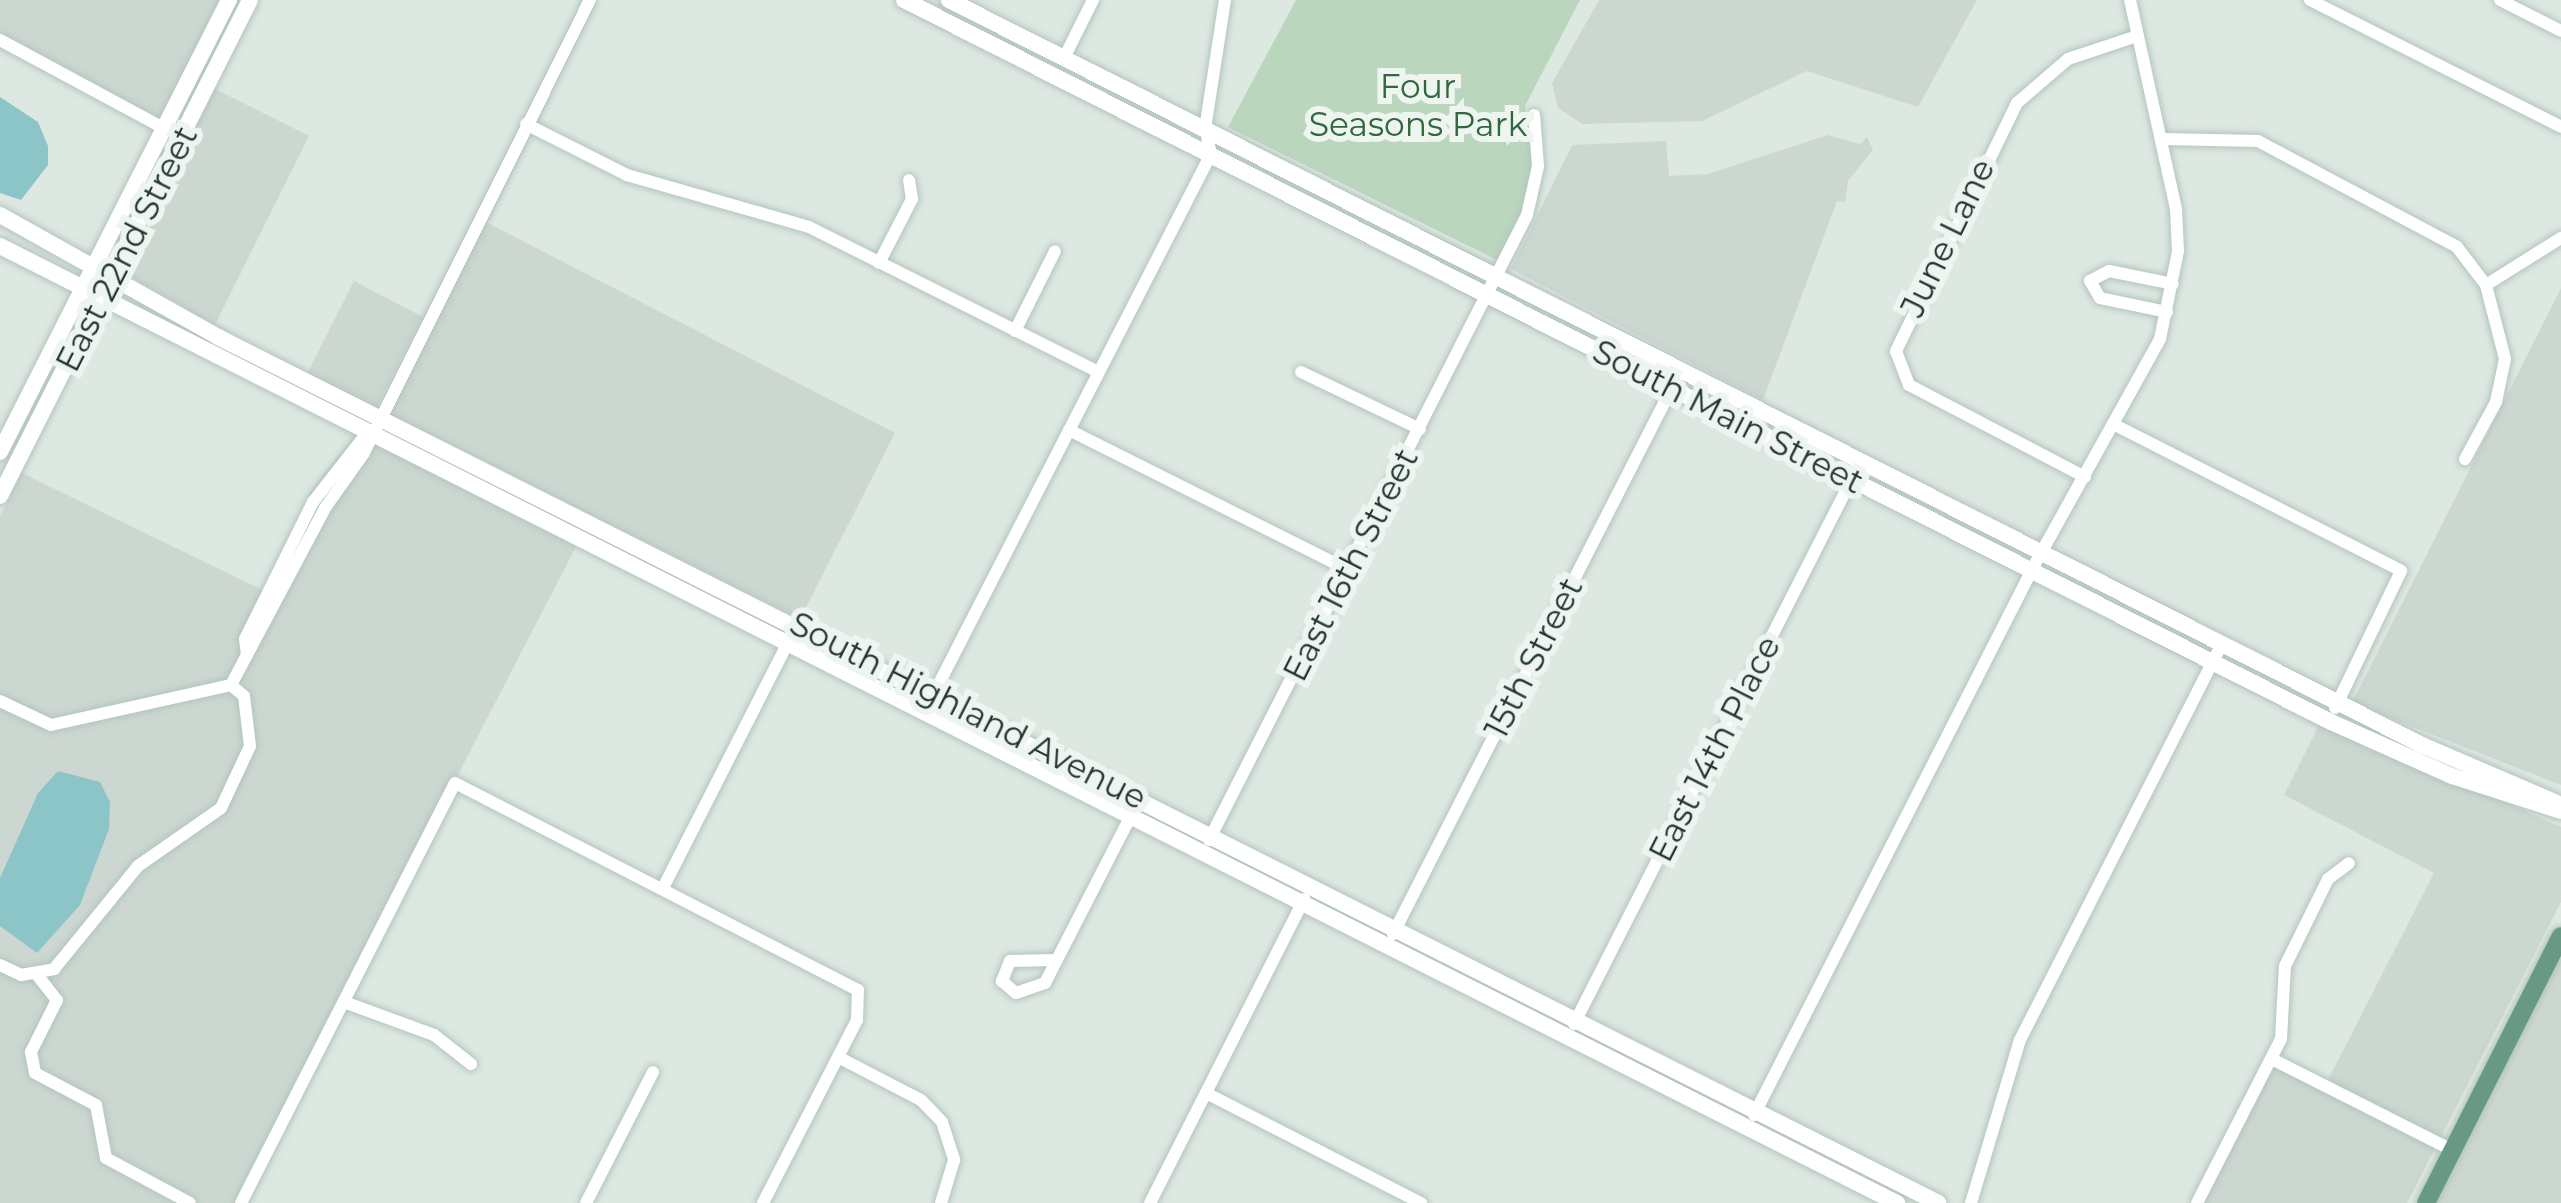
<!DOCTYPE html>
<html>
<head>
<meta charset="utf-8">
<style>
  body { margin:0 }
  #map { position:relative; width:2561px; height:1203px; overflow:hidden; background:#dee8e2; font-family:Montserrat,sans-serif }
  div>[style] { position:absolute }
  .built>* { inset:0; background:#cdd7d1 }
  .green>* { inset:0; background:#bad7be }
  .water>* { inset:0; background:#8cc5c7 }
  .roads { filter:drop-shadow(0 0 3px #b3c6bd) drop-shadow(0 0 3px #b3c6bd) }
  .street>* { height:12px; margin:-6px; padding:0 6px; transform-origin:6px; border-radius:6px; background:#fff }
  .secondary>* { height:16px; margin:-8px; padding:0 8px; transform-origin:8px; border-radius:8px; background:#fff }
  .primary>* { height:18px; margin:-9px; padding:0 9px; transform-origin:9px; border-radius:9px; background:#689886 }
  span { translate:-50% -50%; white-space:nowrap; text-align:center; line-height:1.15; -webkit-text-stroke:12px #eef5f1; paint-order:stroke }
  .park-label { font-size:33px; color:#31673f }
  .street-label { font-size:33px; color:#22352e }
</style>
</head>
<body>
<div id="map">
  <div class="built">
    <i style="clip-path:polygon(0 0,225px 0,164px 122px,0 33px)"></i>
    <i style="clip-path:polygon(1599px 0,1977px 0,1918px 107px,1807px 71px,1702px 121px,1582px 124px,1558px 108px,1552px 83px)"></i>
    <i style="clip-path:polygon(215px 89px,309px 136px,215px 325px,123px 272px)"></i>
    <i style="clip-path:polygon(1828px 135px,1860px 144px,1867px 137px,1873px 150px,1848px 181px,1845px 202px,1837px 201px,1763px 400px,1511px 269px,1572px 145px,1666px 141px,1669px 176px,1708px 174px)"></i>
    <i style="clip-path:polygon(482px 220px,895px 433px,800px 619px,384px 412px)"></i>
    <i style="clip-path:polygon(354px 281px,423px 317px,376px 408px,307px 374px)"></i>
    <i style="clip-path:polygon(2561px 288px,2561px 785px,2352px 703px)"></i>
    <i style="clip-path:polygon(357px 433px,578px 543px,236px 1203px,0 1203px,0 516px,22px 473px,262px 590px,313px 487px)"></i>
    <i style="clip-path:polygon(2321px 721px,2561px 827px,2561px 902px,2407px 1203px,2192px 1203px,2272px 1053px,2328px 1080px,2434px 873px,2284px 795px)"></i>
    <i style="clip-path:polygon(2561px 953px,2561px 1203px,2435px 1203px)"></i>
  </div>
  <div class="green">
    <i style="clip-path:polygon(1296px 0,1580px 0,1525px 106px,1533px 162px,1527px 202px,1497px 260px,1228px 127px)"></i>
  </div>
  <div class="water">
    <i style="clip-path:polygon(0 97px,38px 122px,48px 146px,48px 165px,21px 200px,0 193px)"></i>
    <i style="clip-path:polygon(58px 771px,100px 782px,110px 802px,109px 829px,80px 905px,37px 953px,0 926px,0 878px,38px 793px)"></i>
  </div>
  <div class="roads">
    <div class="street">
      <i style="left:2310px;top:0;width:281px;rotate:26.8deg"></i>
      <i style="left:2500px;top:0;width:68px;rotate:26.9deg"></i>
      <i style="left:0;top:40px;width:187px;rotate:28.3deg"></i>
      <i style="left:1064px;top:58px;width:65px;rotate:-63.4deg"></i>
      <i style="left:526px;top:124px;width:113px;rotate:26.8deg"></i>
      <i style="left:627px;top:175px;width:189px;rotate:15.9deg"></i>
      <i style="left:809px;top:227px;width:324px;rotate:26.6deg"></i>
      <i style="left:2163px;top:139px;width:95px;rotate:1.2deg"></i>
      <i style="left:2258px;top:141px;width:225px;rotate:28deg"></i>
      <i style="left:2457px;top:247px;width:48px;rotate:52.7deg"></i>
      <i style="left:2486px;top:285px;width:76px;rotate:75.6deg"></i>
      <i style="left:2505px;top:359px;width:44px;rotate:101.8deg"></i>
      <i style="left:2496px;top:402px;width:65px;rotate:118.5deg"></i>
      <i style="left:879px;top:263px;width:72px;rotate:-62.7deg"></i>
      <i style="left:912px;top:199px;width:19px;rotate:-99deg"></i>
      <i style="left:2486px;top:285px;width:89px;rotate:-32.1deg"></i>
      <i style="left:2167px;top:312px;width:68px;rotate:-168.2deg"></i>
      <i style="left:2100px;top:298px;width:20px;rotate:-120deg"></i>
      <i style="left:2090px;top:281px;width:21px;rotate:-28deg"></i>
      <i style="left:2109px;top:271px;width:65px;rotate:11.5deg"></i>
      <i style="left:1015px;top:331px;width:89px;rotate:-63.4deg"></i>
      <i style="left:1301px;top:372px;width:132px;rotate:25.6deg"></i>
      <i style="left:2115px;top:425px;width:321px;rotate:27deg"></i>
      <i style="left:2401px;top:571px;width:152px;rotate:115.7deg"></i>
      <i style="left:1069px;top:430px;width:313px;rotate:26.6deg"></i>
      <i style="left:2085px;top:477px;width:199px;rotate:-152.4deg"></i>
      <i style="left:1909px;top:385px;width:36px;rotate:-111deg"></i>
      <i style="left:1896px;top:351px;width:276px;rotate:-64deg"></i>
      <i style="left:2017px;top:103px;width:67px;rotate:-40.8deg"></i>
      <i style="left:2068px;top:59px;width:70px;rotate:-18.4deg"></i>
      <i style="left:247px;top:655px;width:16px;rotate:-97deg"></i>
      <i style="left:245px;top:639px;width:153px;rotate:-63.6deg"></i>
      <i style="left:313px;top:502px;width:88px;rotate:-52deg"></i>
      <i style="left:0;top:701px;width:56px;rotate:25.2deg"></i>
      <i style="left:51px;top:725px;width:184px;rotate:-12.5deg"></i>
      <i style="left:231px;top:685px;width:200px;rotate:-62deg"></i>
      <i style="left:325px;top:508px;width:67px;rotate:-54.7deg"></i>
      <i style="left:364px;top:453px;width:506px;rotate:-63.49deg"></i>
      <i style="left:930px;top:701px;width:615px;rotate:-62.81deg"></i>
      <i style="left:1211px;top:154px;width:26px;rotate:-103deg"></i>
      <i style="left:1205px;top:129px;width:131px;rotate:-81.2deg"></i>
      <i style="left:1209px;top:840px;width:701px;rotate:-63.03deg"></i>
      <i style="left:1527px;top:215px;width:50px;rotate:-77.3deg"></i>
      <i style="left:1538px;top:166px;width:51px;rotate:-94.5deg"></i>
      <i style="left:664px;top:886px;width:293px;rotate:-63deg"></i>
      <i style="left:1393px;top:934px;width:633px;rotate:-62.95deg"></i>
      <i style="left:1057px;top:960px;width:47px;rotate:178.8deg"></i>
      <i style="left:1010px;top:961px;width:22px;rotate:112deg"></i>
      <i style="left:1002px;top:981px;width:18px;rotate:41deg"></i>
      <i style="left:1016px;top:993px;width:31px;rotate:-19deg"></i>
      <i style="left:1045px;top:983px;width:188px;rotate:-62.8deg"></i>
      <i style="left:1131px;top:816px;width:20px;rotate:-63deg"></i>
      <i style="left:0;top:965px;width:23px;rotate:25deg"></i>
      <i style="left:21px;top:975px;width:34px;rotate:-10deg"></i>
      <i style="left:54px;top:969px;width:133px;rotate:-50.8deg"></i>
      <i style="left:138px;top:866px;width:101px;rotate:-34.9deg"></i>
      <i style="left:221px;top:808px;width:68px;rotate:-64.9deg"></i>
      <i style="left:250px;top:746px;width:50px;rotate:-96.8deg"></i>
      <i style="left:244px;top:696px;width:17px;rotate:-140deg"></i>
      <i style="left:38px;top:976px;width:31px;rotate:52deg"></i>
      <i style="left:57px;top:1000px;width:58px;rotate:116.6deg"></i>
      <i style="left:31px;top:1052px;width:21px;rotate:79deg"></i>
      <i style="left:35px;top:1073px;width:69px;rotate:27.7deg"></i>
      <i style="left:96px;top:1105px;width:54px;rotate:79.3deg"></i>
      <i style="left:106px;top:1158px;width:95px;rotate:28.2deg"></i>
      <i style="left:344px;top:1002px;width:96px;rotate:20.1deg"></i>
      <i style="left:434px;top:1035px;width:47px;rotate:38.1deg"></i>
      <i style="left:1574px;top:1024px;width:632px;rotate:-62.99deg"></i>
      <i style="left:838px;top:1057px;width:93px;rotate:27.4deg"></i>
      <i style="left:921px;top:1100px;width:30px;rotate:46deg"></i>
      <i style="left:942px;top:1122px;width:40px;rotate:72deg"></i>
      <i style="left:954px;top:1160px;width:45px;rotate:106.8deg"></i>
      <i style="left:2272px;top:1059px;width:202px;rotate:26.8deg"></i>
      <i style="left:1206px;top:1093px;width:242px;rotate:27.1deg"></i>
      <i style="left:1754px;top:1115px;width:621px;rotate:-62.98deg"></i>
      <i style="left:2036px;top:562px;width:255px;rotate:-60.9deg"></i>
      <i style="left:2160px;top:339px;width:90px;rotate:-78.4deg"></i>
      <i style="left:2178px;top:251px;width:42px;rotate:-92.7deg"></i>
      <i style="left:2176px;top:209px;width:214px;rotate:-102.4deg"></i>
      <i style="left:241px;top:1203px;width:471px;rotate:-63deg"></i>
      <i style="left:455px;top:783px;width:453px;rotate:27.2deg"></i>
      <i style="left:858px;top:990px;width:30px;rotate:92deg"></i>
      <i style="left:857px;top:1020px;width:206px;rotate:117.2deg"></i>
      <i style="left:586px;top:1203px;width:147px;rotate:-62.9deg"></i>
      <i style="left:1150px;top:1203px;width:341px;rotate:-63.1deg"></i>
      <i style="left:1971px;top:1203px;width:170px;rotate:-73.3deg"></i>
      <i style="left:2020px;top:1040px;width:445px;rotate:-63deg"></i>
      <i style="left:2197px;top:1203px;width:184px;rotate:-62.9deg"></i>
      <i style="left:2281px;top:1039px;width:73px;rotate:-86.9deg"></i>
      <i style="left:2285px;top:966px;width:97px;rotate:-63.7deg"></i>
      <i style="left:2328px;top:879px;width:26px;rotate:-37deg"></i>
    </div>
    <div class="secondary">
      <i style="left:904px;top:0;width:1599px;rotate:26.84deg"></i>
      <i style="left:2331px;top:722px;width:133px;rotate:24.1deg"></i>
      <i style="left:2452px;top:776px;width:114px;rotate:17.8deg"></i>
      <i style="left:949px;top:0;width:1651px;rotate:26.83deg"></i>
      <i style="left:2422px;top:745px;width:145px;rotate:23.2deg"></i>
      <i style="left:0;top:215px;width:250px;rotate:29.2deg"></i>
      <i style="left:218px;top:337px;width:1926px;rotate:26.72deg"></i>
      <i style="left:0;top:246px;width:2125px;rotate:26.77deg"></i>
      <i style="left:0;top:452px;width:507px;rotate:-63.13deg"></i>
      <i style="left:0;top:496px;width:555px;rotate:-63.25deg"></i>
    </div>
    <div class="primary">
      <i style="left:2426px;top:1203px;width:299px;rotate:-63.2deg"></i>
    </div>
  </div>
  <div class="park-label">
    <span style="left:1418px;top:106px">Four<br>Seasons Park</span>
  </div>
  <div class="street-label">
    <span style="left:1948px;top:238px;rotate:-64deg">June Lane</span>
    <span style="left:127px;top:249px;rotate:-63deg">East 22nd Street</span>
    <span style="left:1728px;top:417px;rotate:27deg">South Main Street</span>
    <span style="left:1351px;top:565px;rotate:-63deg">East 16th Street</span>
    <span style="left:1534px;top:658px;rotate:-63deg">15th Street</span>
    <span style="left:968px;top:711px;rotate:27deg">South Highland Avenue</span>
    <span style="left:1715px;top:749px;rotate:-63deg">East 14th Place</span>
  </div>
</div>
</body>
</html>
